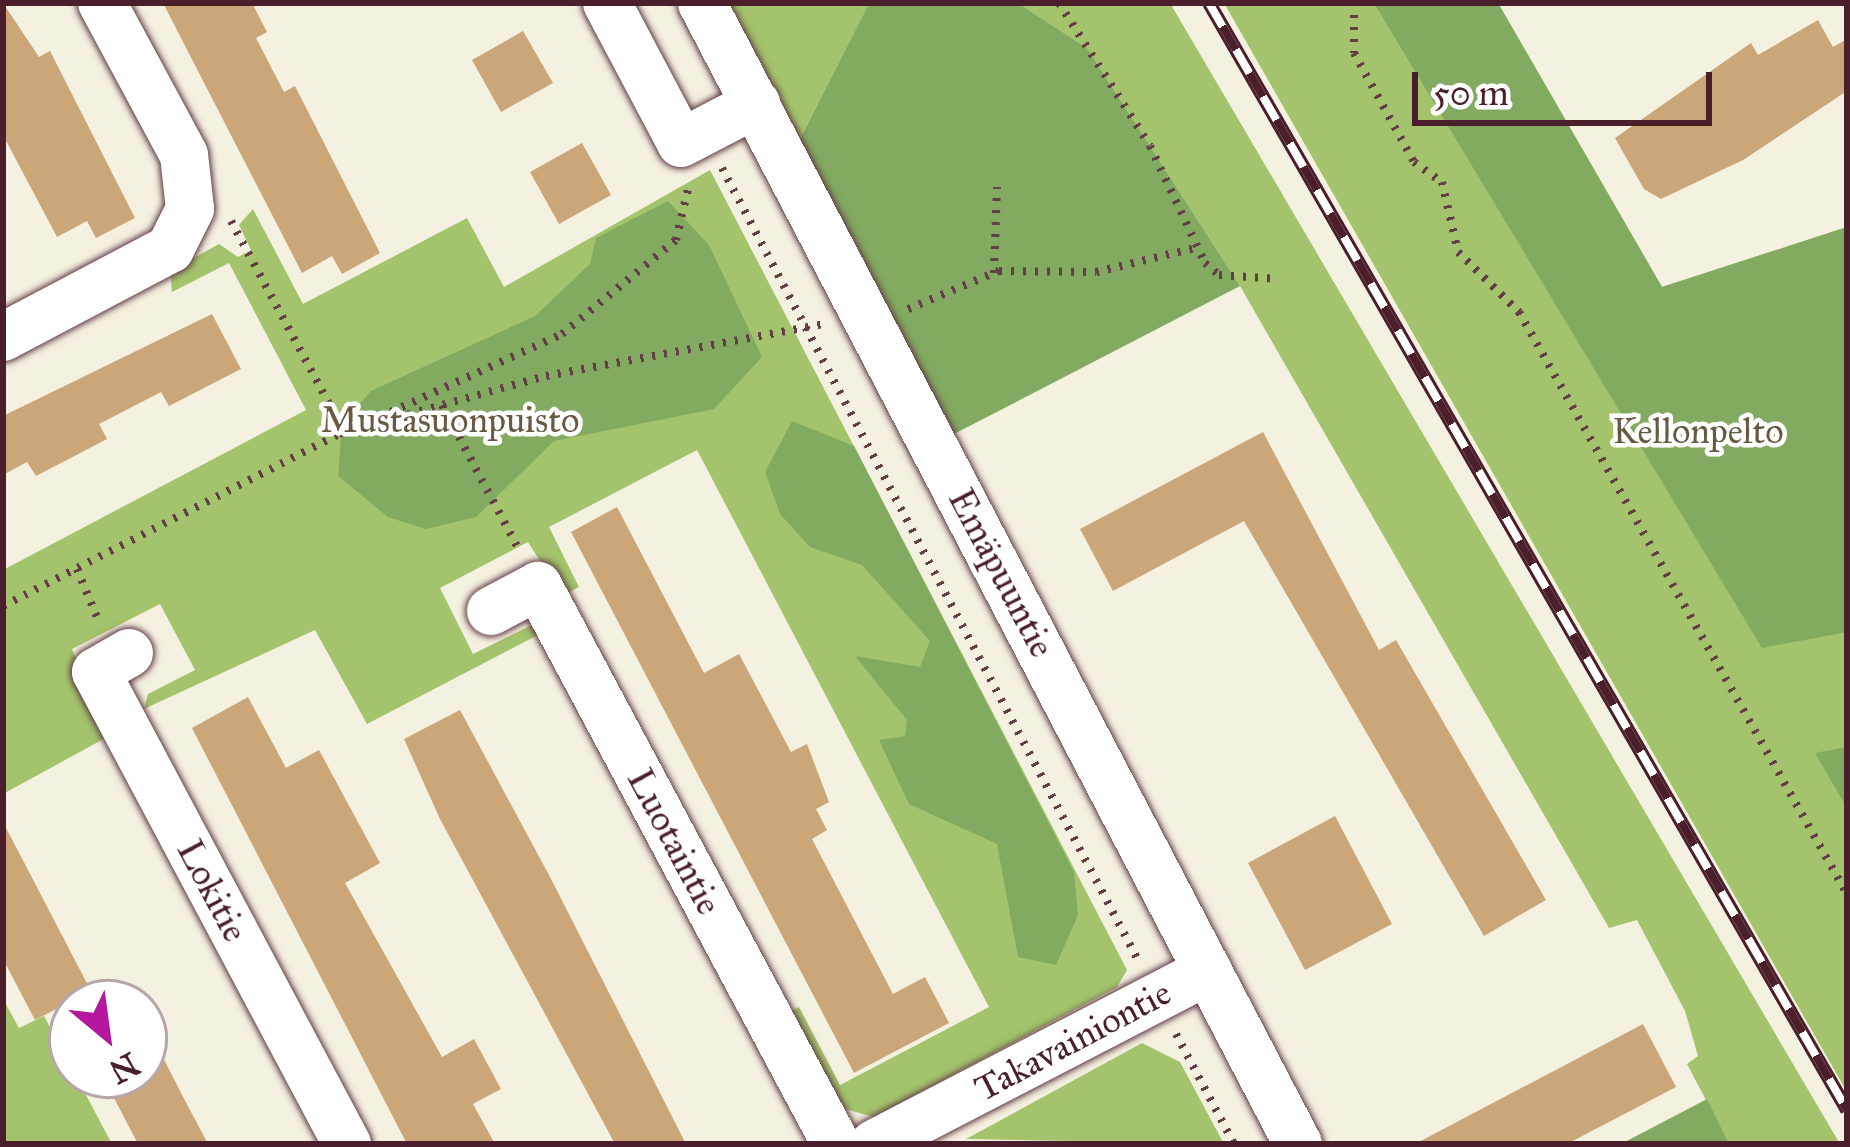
<!DOCTYPE html>
<html>
<head>
<meta charset="utf-8">
<style>
  body { margin:0 }
  #map { position:relative; width:1850px; height:1147px; overflow:hidden; background:#f5f1e1; font-family:"IM FELL Great Primer",serif }
  div>[style] { position:absolute }
  .green>* { inset:0; background:#a3c46c }
  .forest>* { inset:0; background:#82aa60 }
  .building>* { inset:0; background:#cba679 }
  .path>* { height:8px; margin-top:-4px; transform-origin:0; background:repeating-linear-gradient(90deg,#643e46 0 3px,transparent 0 12px) }
  .roads { filter:drop-shadow(0 0 3px #643e46) drop-shadow(0 0 3px #643e46) }
  .minor>* { height:48px; margin:-24px; padding:0 24px; transform-origin:24px; border-radius:24px; background:#fff }
  .rail>* { height:14px; margin-top:-7px; transform-origin:0; background:repeating-linear-gradient(90deg,#fff 0 27px,#4a1f2b 0 54px); box-sizing:border-box; border-block:3px solid #4a1f2b }
  span { translate:-50% -50%; white-space:nowrap; text-align:center; line-height:1.15; -webkit-text-stroke:9px #fff; paint-order:stroke }
  .park-label { font-size:36px; color:#695942 }
  .street-label { font-size:36px; color:#4a1f2b }
  .frame { position:absolute; inset:0; border:6px solid #4a1f2b; pointer-events:none }
  .north { position:absolute; left:48px; top:979px; width:120px; height:120px; box-sizing:border-box; background:#fff; border:3px solid #b7a5aa; border-radius:50%; rotate:151deg; font-size:33px; font-weight:700; line-height:48px; text-align:center; color:#4a1f2b }
  .north::after { content:''; display:block; margin:auto; width:42px; height:54px; background:#b5179e; clip-path:polygon(50% 0,100% 100%,50% 72%,0 100%) }
  .scale { position:absolute; left:1412px; top:72px; width:300px; height:54px; box-sizing:border-box; border:6px solid #4a1f2b; border-top:0; padding-left:15px; font-size:36px; line-height:42px; white-space:nowrap; color:#4a1f2b; -webkit-text-stroke:9px #fff; paint-order:stroke }
</style>
</head>
<body>
<div id="map">
  <div class="green">
    <i style="clip-path:polygon(729px 3px,869px 3px,800px 139px)"></i>
    <i style="clip-path:polygon(1018px 3px,1170px 3px,1840px 1144px,1729px 1144px,1687px 1064px,1698px 1056px,1685px 1011px,1637px 920px,1609px 928px,1240px 286px,1087px 48px)"></i>
    <i style="clip-path:polygon(1224px 3px,1498px 3px,1662px 287px,1847px 227px,1847px 1092px)"></i>
    <i style="clip-path:polygon(710px 170px,1127px 970px,1117px 987px,874px 1117px,834px 1106px,789px 1012px,799px 1007px,840px 1085px,989px 1007px,697px 450px,549px 527px,579px 587px,562px 596px,528px 542px,440px 588px,473px 654px,534px 624px,538px 635px,367px 724px,315px 630px,144px 709px,148px 694px,195px 670px,160px 604px,72px 649px,109px 736px,3px 794px,3px 570px,306px 410px,229px 263px,172px 292px,170px 271px,219px 244px,238px 257px,251px 250px,239px 225px,253px 209px,303px 304px,467px 218px,504px 287px)"></i>
    <i style="clip-path:polygon(3px 999px,19px 1028px,44px 1016px,112px 1144px,3px 1144px)"></i>
    <i style="clip-path:polygon(1142px 1043px,1180px 1062px,1224px 1144px,966px 1139px)"></i>
  </div>
  <div class="forest">
    <i style="clip-path:polygon(869px 3px,1018px 3px,1087px 48px,1240px 286px,954px 434px,800px 139px)"></i>
    <i style="clip-path:polygon(1374px 3px,1498px 3px,1662px 287px,1847px 227px,1847px 632px,1762px 648px)"></i>
    <i style="clip-path:polygon(668px 201px,709px 245px,762px 357px,714px 409px,554px 441px,476px 517px,426px 529px,388px 517px,338px 476px,342px 425px,371px 391px,535px 316px,590px 264px,596px 238px)"></i>
    <i style="clip-path:polygon(792px 421px,854px 446px,1074px 872px,1078px 915px,1056px 965px,1018px 957px,997px 844px,909px 804px,879px 740px,905px 736px,907px 720px,855px 656px,920px 667px,930px 641px,862px 565px,810px 547px,780px 514px,765px 472px)"></i>
    <i style="clip-path:polygon(1847px 747px,1847px 808px,1815px 753px)"></i>
    <i style="clip-path:polygon(1707px 1099px,1729px 1144px,1621px 1144px)"></i>
  </div>
  <div class="building">
    <i style="clip-path:polygon(3px 3px,39px 57px,50px 51px,135px 218px,96px 238px,87px 221px,57px 237px,3px 135px)"></i>
    <i style="clip-path:polygon(163px 3px,252px 3px,267px 32px,256px 38px,284px 92px,295px 86px,380px 253px,342px 274px,332px 256px,302px 273px)"></i>
    <i style="clip-path:polygon(1818px 20px,1833px 47px,1847px 39px,1847px 91px,1743px 160px,1661px 199px,1644px 189px,1615px 138px,1751px 43px,1758px 55px)"></i>
    <i style="clip-path:polygon(523px 31px,553px 83px,501px 112px,472px 60px)"></i>
    <i style="clip-path:polygon(582px 143px,611px 195px,559px 224px,530px 172px)"></i>
    <i style="clip-path:polygon(212px 314px,241px 369px,169px 406px,161px 392px,99px 424px,107px 439px,36px 476px,27px 462px,3px 475px,3px 416px)"></i>
    <i style="clip-path:polygon(1263px 432px,1379px 650px,1396px 640px,1546px 900px,1484px 936px,1244px 521px,1113px 591px,1080px 529px)"></i>
    <i style="clip-path:polygon(617px 507px,704px 673px,739px 654px,791px 752px,807px 744px,829px 802px,816px 809px,827px 830px,812px 839px,893px 994px,925px 977px,949px 1023px,854px 1073px,571px 532px)"></i>
    <i style="clip-path:polygon(248px 697px,286px 768px,319px 750px,380px 863px,345px 883px,442px 1057px,474px 1039px,501px 1089px,473px 1104px,495px 1144px,407px 1144px,192px 728px)"></i>
    <i style="clip-path:polygon(460px 710px,549px 875px,686px 1144px,615px 1144px,440px 819px,404px 739px)"></i>
    <i style="clip-path:polygon(1335px 816px,1392px 924px,1305px 970px,1248px 863px)"></i>
    <i style="clip-path:polygon(3px 822px,91px 991px,35px 1020px,3px 959px)"></i>
    <i style="clip-path:polygon(144px 1020px,180px 1091px,208px 1144px,138px 1144px,102px 1075px,144px 1075px)"></i>
    <i style="clip-path:polygon(1643px 1024px,1676px 1087px,1567px 1144px,1415px 1144px)"></i>
  </div>
  <div class="path">
    <i style="left:1059px;top:3px;width:169px;rotate:57.5deg"></i>
    <i style="left:1150px;top:146px;width:129px;rotate:64.8deg"></i>
    <i style="left:1205px;top:263px;width:18px;rotate:41deg"></i>
    <i style="left:1219px;top:275px;width:60px;rotate:3.8deg"></i>
    <i style="left:1354px;top:3px;width:50px;rotate:90deg"></i>
    <i style="left:1354px;top:53px;width:124px;rotate:61.2deg"></i>
    <i style="left:1414px;top:162px;width:34px;rotate:36deg"></i>
    <i style="left:1442px;top:182px;width:72px;rotate:77.1deg"></i>
    <i style="left:1458px;top:252px;width:86px;rotate:44.5deg"></i>
    <i style="left:1519px;top:312px;width:668px;rotate:60.6deg"></i>
    <i style="left:722px;top:168px;width:897px;rotate:62.29deg"></i>
    <i style="left:231px;top:221px;width:239px;rotate:61.8deg"></i>
    <i style="left:994px;top:273px;width:86px;rotate:-88deg"></i>
    <i style="left:908px;top:309px;width:99px;rotate:-22.7deg"></i>
    <i style="left:999px;top:271px;width:97px;rotate:0.6deg"></i>
    <i style="left:1096px;top:272px;width:106px;rotate:-13.6deg"></i>
    <i style="left:442px;top:405px;width:162px;rotate:62deg"></i>
    <i style="left:380px;top:417px;width:200px;rotate:-24.5deg"></i>
    <i style="left:562px;top:334px;width:148px;rotate:-39.5deg"></i>
    <i style="left:676px;top:240px;width:57px;rotate:-76.7deg"></i>
    <i style="left:77px;top:569px;width:57px;rotate:67.5deg"></i>
    <i style="left:3px;top:606px;width:377px;rotate:-27.1deg"></i>
    <i style="left:339px;top:434px;width:215px;rotate:-15.7deg"></i>
    <i style="left:546px;top:376px;width:282px;rotate:-10.6deg"></i>
    <i style="left:1176px;top:1034px;width:124px;rotate:62.2deg"></i>
  </div>
  <div class="roads">
    <div class="minor">
      <i style="left:607px;top:3px;width:158px;rotate:62.1deg"></i>
      <i style="left:681px;top:143px;width:85px;rotate:-27.5deg"></i>
      <i style="left:702px;top:3px;width:1287px;rotate:62.42deg"></i>
      <i style="left:3px;top:337px;width:189px;rotate:-27.8deg"></i>
      <i style="left:170px;top:249px;width:45px;rotate:-63.4deg"></i>
      <i style="left:190px;top:209px;width:54px;rotate:-96.3deg"></i>
      <i style="left:184px;top:155px;width:173px;rotate:-118.3deg"></i>
      <i style="left:491px;top:611px;width:53px;rotate:-28deg"></i>
      <i style="left:538px;top:586px;width:633px;rotate:61.9deg"></i>
      <i style="left:129px;top:653px;width:38px;rotate:150deg"></i>
      <i style="left:96px;top:672px;width:535px;rotate:62deg"></i>
      <i style="left:874px;top:1144px;width:376px;rotate:-27.4deg"></i>
    </div>
  </div>
  <div class="rail">
    <i style="left:1209px;top:3px;width:1278px;rotate:60.04deg"></i>
  </div>
  <div class="park-label">
    <span style="left:450px;top:421px">Mustasuonpuisto</span>
    <span style="left:1698px;top:432px">Kellonpelto</span>
  </div>
  <div class="street-label">
    <span style="left:1001px;top:573px;rotate:62deg">Emäpuuntie</span>
    <span style="left:674px;top:842px;rotate:62deg">Luotaintie</span>
    <span style="left:212px;top:891px;rotate:62deg">Lokitie</span>
    <span style="left:1073px;top:1041px;rotate:-28deg">Takavainiontie</span>
  </div>
  <div class="frame"></div>
  <div class="north">N</div>
  <div class="scale">50 m</div>
</div>
</body>
</html>
